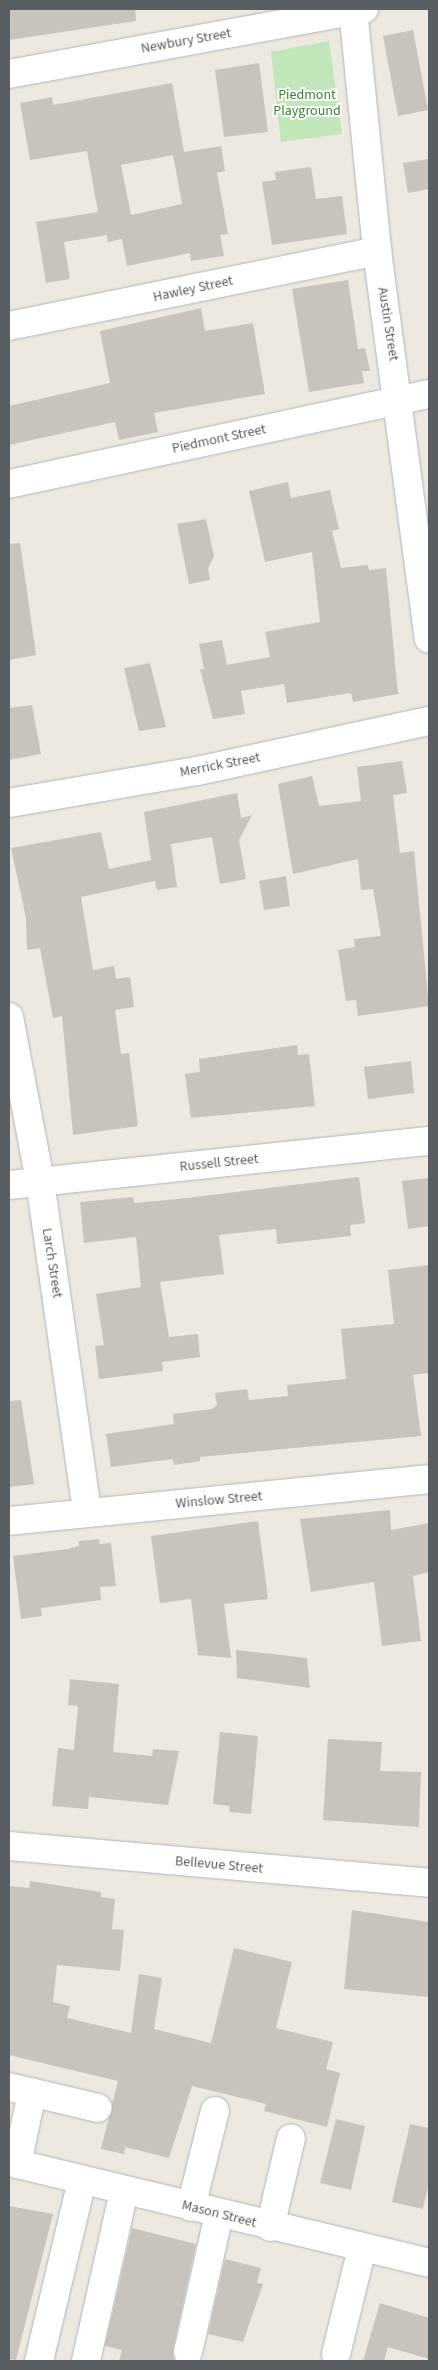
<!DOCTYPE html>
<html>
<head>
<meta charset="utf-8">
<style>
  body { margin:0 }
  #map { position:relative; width:438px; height:2370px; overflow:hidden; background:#ede8e0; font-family:"Source Sans 3",sans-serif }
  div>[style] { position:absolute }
  .green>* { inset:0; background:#c0e6ba }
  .building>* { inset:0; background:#c8c3bd }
  .roads { filter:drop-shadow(0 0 1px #b1b5b9) drop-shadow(0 0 1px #b1b5b9) }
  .minor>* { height:28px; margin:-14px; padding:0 14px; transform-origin:14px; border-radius:14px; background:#fff }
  span { translate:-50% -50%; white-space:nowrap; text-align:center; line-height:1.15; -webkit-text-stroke:4px #fff; paint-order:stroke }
  .street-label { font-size:14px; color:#595e62 }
  .park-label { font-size:14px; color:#37832f }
  .frame { position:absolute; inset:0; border:10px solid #595e62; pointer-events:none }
</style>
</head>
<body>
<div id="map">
  <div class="green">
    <i style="clip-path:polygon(329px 41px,342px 134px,281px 142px,271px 52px)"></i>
  </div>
  <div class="building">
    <i style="clip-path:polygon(9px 9px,135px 9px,136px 21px,9px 40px)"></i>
    <i style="clip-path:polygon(413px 30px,428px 110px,398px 116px,383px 36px)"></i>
    <i style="clip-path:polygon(259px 63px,268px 132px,224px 137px,215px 70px)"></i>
    <i style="clip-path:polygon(evenodd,172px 83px,184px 152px,221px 146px,225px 171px,217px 173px,228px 234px,220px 235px,224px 256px,191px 261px,190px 253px,127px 266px,122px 239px,108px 242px,107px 235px,64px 242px,70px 279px,46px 283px,36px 222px,98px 212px,87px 151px,30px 160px,20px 103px,52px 97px,53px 105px,172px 83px,173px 155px,182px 204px,131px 215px,121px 165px,173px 155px)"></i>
    <i style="clip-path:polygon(429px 159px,429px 189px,408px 193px,403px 163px)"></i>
    <i style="clip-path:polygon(311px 167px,316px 199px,342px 196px,347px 234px,272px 245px,262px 182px,276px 180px,275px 172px)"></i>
    <i style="clip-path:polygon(348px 280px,358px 349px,365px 348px,370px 371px,362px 371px,364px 383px,309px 392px,292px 289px)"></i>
    <i style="clip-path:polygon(201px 308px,205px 331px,253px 323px,265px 394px,154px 413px,158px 432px,119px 440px,115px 422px,9px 445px,9px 406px,110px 383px,100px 331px)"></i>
    <i style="clip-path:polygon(288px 482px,291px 498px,330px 490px,339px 529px,332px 531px,341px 568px,368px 565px,369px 570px,386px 568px,398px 694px,353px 702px,351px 693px,287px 703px,284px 684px,241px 691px,245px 714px,213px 719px,200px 669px,204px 669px,199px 644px,222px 640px,227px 665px,270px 657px,265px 632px,320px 622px,312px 552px,265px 562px,249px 491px)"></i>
    <i style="clip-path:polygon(206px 519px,214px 556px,208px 569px,210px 580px,189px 584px,177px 524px)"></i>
    <i style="clip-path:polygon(20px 543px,36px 655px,9px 660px,9px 544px)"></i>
    <i style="clip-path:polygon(150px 663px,166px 727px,139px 731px,124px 668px)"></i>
    <i style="clip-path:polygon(32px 705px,41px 754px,9px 760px,9px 708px)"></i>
    <i style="clip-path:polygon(402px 761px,407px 793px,393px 795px,400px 853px,414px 851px,429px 1006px,358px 1016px,356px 1000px,346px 1001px,338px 950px,355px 947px,354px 939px,381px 936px,373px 889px,361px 890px,358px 859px,293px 874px,278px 784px,312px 776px,319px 806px,361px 801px,357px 767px)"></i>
    <i style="clip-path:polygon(237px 793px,241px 818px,252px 815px,239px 840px,246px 879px,220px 884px,212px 837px,171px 844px,177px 887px,157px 890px,155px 881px,81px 897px,93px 970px,114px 966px,116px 979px,130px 977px,134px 1007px,115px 1010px,121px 1054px,129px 1053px,138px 1126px,73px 1135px,62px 1016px,53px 1018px,40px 948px,27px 950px,26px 918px,11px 848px,101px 832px,109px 869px,151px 860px,144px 812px)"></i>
    <i style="clip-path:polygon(286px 876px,290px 906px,264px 910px,259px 881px)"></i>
    <i style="clip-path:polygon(297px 1045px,298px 1055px,309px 1054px,315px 1106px,191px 1118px,185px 1074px,200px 1072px,199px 1059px)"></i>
    <i style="clip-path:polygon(411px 1061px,414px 1093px,368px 1099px,364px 1067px)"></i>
    <i style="clip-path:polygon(359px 1177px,365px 1223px,350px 1225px,351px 1236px,277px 1244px,276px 1229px,219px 1235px,224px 1274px,160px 1282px,169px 1337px,198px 1334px,200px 1357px,162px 1362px,163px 1371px,99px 1379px,95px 1346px,104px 1345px,96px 1294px,141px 1287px,136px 1237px,84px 1243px,80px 1202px,133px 1197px,134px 1203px,178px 1199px)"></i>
    <i style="clip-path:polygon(429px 1178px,429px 1226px,408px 1229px,402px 1181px)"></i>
    <i style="clip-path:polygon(429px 1265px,429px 1373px,413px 1375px,421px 1436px,200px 1457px,200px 1461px,174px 1465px,173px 1459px,111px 1467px,106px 1434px,174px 1424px,173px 1414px,212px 1409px,217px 1405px,215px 1393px,247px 1389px,249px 1400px,288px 1396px,287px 1385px,346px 1379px,341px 1329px,394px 1324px,388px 1270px)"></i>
    <i style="clip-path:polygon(21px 1400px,34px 1484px,9px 1487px,9px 1401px)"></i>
    <i style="clip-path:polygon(390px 1510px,391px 1530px,429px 1523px,429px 1572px,413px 1576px,421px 1641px,382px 1646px,374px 1582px,311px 1592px,300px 1519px)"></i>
    <i style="clip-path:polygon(258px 1521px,268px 1599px,224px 1604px,231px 1658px,198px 1655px,191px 1599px,160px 1603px,151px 1536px)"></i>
    <i style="clip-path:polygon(99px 1539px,100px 1544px,111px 1543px,116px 1586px,100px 1587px,101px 1600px,41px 1608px,42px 1616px,21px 1619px,13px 1556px,68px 1549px,79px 1546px,79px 1541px)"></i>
    <i style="clip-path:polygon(236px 1650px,307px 1658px,310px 1688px,237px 1678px)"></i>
    <i style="clip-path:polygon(70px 1679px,119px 1684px,113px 1752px,152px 1756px,153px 1749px,179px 1751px,168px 1805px,89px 1797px,88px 1809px,52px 1806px,58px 1748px,74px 1750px,78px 1706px,68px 1705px)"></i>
    <i style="clip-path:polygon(220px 1732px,258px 1736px,251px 1814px,229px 1812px,230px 1806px,213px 1804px)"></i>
    <i style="clip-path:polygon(328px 1739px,382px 1742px,380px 1771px,421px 1772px,419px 1827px,323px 1820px)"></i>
    <i style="clip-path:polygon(30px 1881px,101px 1892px,101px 1897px,115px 1899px,112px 1929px,124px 1930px,120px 1971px,57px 1965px,53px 2002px,70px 2006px,67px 2018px,131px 2033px,139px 1974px,162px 1978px,154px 2029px,211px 2043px,234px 1948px,292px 1962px,276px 2028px,333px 2042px,326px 2069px,340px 2073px,327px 2127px,264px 2111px,266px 2104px,192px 2086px,169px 2158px,125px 2147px,124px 2154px,101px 2149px,118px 2081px,9px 2055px,9px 1886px,29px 1888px)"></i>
    <i style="clip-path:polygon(352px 1910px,429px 1922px,429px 1997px,344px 1989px)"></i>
    <i style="clip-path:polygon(336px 2119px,365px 2126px,351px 2190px,320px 2183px)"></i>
    <i style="clip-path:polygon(410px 2124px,429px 2128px,429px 2182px,423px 2209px,392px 2202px)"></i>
    <i style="clip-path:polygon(9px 2206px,53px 2214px,16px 2360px,9px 2359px)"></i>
    <i style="clip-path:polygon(132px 2228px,196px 2244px,173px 2349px,174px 2361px,119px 2361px,122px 2350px,105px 2346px)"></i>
    <i style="clip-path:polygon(225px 2259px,261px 2268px,257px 2283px,263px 2284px,243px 2342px,208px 2334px)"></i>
    <i style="clip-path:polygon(380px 2303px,429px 2318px,429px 2359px,388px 2347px,384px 2361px,363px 2361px)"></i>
  </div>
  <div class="roads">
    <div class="minor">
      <i style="left:353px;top:9px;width:243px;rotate:84.3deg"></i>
      <i style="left:377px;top:251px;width:391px;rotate:82.4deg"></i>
      <i style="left:9px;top:74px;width:361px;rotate:-10.4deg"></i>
      <i style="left:9px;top:326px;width:376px;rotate:-11.5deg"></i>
      <i style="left:9px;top:484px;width:430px;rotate:-12.1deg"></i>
      <i style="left:9px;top:803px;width:191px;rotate:-9.7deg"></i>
      <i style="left:197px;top:771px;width:237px;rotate:-12.2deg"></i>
      <i style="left:9px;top:1017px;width:167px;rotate:79.3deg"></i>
      <i style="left:40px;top:1181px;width:332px;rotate:81.9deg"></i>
      <i style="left:9px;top:1185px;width:422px;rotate:-6deg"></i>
      <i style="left:9px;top:1521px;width:422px;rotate:-5.7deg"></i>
      <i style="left:9px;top:1846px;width:422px;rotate:5deg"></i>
      <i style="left:9px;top:2087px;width:91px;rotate:13.3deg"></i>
      <i style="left:9px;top:2162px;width:432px;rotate:13.5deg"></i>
      <i style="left:17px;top:2164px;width:73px;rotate:-78.1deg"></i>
      <i style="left:191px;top:2207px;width:99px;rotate:-76deg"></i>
      <i style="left:270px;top:2227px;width:91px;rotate:-76.7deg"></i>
      <i style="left:188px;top:2352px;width:141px;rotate:-77.3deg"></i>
      <i style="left:336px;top:2354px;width:109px;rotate:-76.2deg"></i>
      <i style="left:39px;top:2361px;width:186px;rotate:-76.6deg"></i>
      <i style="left:86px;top:2361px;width:174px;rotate:-77.4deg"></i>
    </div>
  </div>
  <div class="street-label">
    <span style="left:186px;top:41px;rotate:-10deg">Newbury Street</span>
    <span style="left:193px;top:289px;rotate:-12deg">Hawley Street</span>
    <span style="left:388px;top:324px;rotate:81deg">Austin Street</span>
    <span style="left:219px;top:439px;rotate:-12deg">Piedmont Street</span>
    <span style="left:220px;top:765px;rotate:-11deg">Merrick Street</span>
    <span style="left:219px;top:1163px;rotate:-6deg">Russell Street</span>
    <span style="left:52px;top:1263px;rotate:81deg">Larch Street</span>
    <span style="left:219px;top:1500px;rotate:-5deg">Winslow Street</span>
    <span style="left:219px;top:1865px;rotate:5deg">Bellevue Street</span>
    <span style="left:219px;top:2214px;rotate:14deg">Mason Street</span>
  </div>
  <div class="park-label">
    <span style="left:307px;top:103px">Piedmont<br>Playground</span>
  </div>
  <div class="frame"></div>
</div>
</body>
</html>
